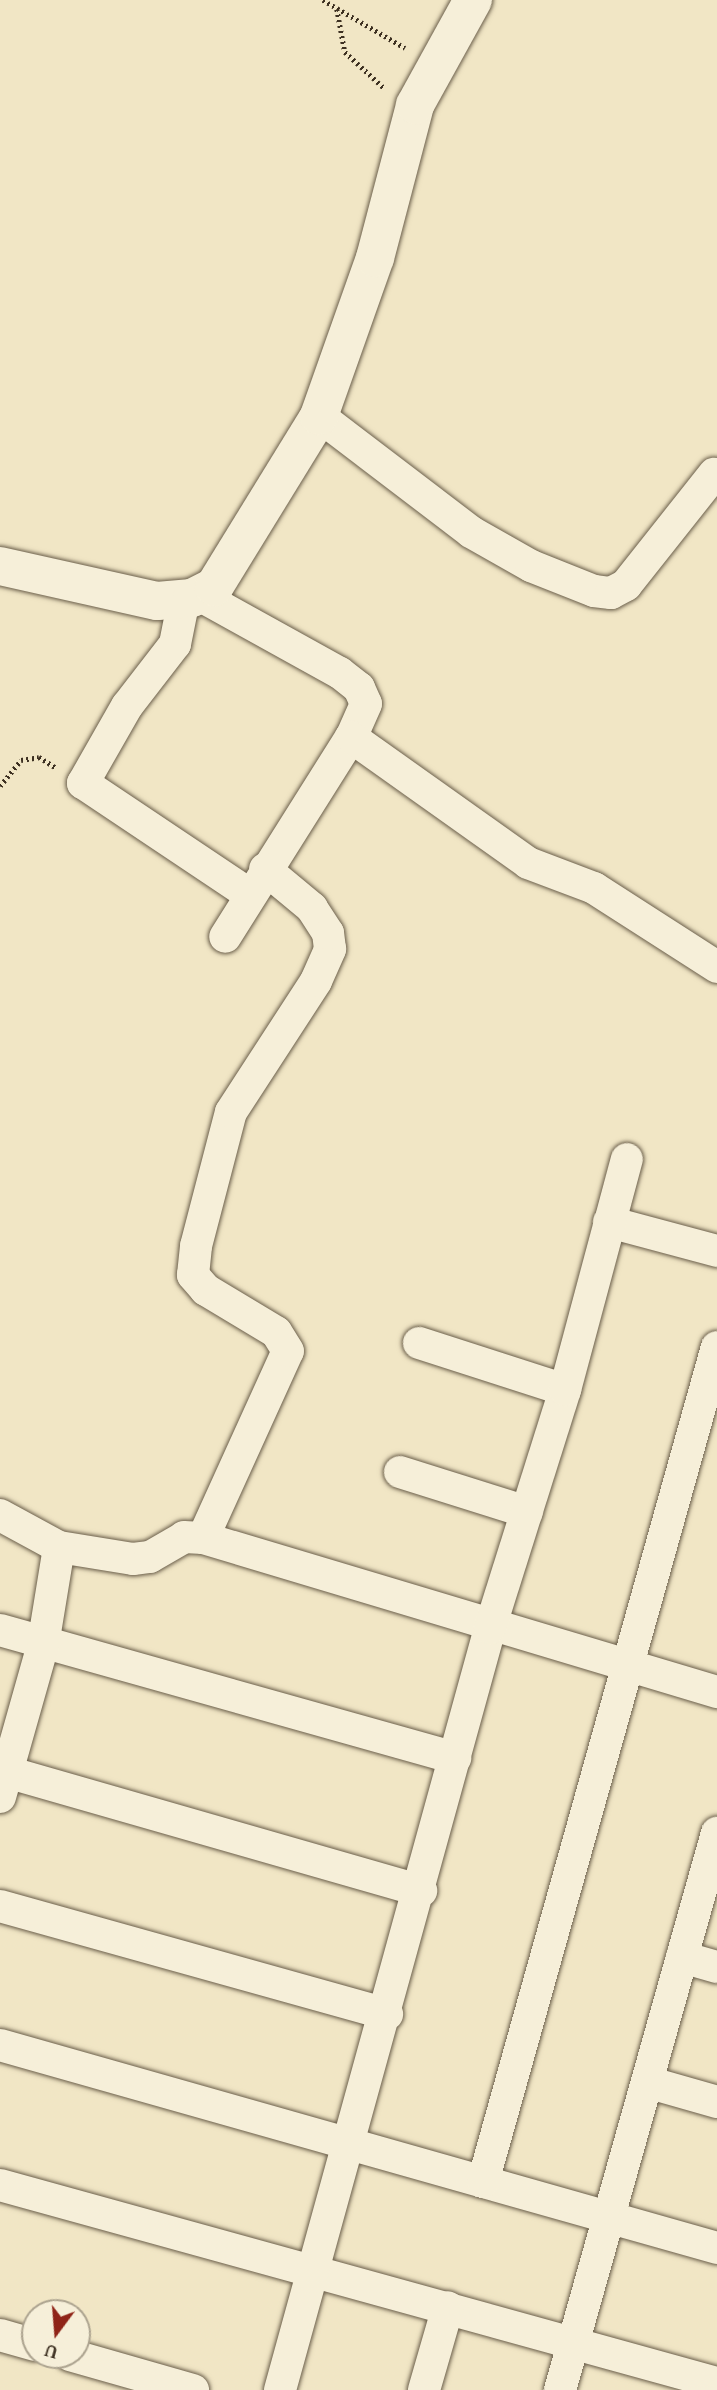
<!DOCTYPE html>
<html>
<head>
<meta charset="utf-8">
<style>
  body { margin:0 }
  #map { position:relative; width:717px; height:2390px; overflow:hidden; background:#f1e6c5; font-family:"Gentium Book Plus",serif }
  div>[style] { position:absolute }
  .path>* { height:4.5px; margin-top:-2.25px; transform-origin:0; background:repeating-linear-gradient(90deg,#3d3021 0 2px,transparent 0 5.5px) }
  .roads { filter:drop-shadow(0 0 2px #6a5e4a) drop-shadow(0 0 2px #6a5e4a) }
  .street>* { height:32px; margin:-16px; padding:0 16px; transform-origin:16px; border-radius:16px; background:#f6efd9 }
  .secondary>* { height:38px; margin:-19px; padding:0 19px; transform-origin:19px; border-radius:19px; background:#f6efd9 }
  span { translate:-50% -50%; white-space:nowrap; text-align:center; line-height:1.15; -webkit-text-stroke:5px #f6efd9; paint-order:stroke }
  .north { position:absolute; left:21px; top:2299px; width:70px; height:70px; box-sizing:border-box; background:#f6efd9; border:2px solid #aca38f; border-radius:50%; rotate:196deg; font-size:19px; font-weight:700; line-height:28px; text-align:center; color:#3d3021 }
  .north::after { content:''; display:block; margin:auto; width:24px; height:32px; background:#8f2418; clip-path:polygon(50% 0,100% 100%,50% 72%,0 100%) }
</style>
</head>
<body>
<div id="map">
  <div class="path">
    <i style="left:323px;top:0;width:95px;rotate:30.3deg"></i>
    <i style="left:337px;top:9px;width:44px;rotate:79.5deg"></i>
    <i style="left:345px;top:52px;width:52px;rotate:42.6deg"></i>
    <i style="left:0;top:786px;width:33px;rotate:-51deg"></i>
    <i style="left:21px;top:760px;width:18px;rotate:-9deg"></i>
    <i style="left:39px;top:757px;width:19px;rotate:32deg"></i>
  </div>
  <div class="roads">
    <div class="street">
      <i style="left:319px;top:416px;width:191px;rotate:37.3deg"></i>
      <i style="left:471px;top:532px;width:69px;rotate:29.5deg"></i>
      <i style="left:531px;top:566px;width:68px;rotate:21.6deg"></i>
      <i style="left:594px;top:591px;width:17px;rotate:7deg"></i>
      <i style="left:611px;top:593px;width:17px;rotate:-28deg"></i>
      <i style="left:626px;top:585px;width:142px;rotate:-51.6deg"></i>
      <i style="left:199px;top:595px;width:161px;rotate:29deg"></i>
      <i style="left:340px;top:673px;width:24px;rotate:38deg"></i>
      <i style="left:359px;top:688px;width:17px;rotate:66deg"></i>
      <i style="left:366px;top:704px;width:36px;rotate:114deg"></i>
      <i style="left:351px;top:737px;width:236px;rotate:122.2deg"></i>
      <i style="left:184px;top:599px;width:46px;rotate:101.3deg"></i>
      <i style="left:175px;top:644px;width:78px;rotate:127.7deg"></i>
      <i style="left:127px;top:706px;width:89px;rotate:119.7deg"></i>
      <i style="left:83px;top:783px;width:201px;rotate:33.8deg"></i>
      <i style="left:351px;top:737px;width:217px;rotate:35.4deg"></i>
      <i style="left:528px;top:863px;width:71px;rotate:20.7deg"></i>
      <i style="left:594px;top:888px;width:146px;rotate:32.7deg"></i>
      <i style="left:609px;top:1222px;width:112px;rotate:15deg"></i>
      <i style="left:419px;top:1343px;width:153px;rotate:17.8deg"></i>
      <i style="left:400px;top:1472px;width:133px;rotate:17.5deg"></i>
      <i style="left:0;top:1515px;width:67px;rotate:28.5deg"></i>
      <i style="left:59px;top:1547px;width:75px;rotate:9.2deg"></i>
      <i style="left:133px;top:1559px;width:17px;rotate:-7deg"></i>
      <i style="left:150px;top:1557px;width:39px;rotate:-30deg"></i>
      <i style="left:184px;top:1537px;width:19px;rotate:3deg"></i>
      <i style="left:203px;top:1538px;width:537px;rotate:16.68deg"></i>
      <i style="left:203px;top:1538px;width:205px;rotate:-65.6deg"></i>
      <i style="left:288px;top:1351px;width:22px;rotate:-122deg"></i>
      <i style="left:276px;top:1332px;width:82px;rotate:-149deg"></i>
      <i style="left:206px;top:1290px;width:20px;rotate:-131deg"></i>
      <i style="left:193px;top:1275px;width:29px;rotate:-84deg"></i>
      <i style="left:196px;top:1246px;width:138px;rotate:-75.4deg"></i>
      <i style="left:231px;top:1112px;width:156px;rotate:-57deg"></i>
      <i style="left:316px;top:981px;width:35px;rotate:-66deg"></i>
      <i style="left:330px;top:949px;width:16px;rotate:-97deg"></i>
      <i style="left:328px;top:933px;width:30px;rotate:-123deg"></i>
      <i style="left:312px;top:908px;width:61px;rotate:-140.3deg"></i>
      <i style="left:0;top:1630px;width:473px;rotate:15.7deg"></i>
      <i style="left:7px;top:1772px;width:431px;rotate:16deg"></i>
      <i style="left:0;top:1797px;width:158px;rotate:-74.2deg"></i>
      <i style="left:43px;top:1645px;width:99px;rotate:-80.7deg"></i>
      <i style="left:0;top:1906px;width:402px;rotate:15.6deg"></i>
      <i style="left:682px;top:1957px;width:36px;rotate:16deg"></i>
      <i style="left:0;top:2045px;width:745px;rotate:15.81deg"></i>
      <i style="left:647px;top:2082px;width:73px;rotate:15.9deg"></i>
      <i style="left:483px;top:2182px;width:867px;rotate:-74.35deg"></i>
      <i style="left:0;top:2185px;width:744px;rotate:15.44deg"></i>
      <i style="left:0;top:2335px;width:36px;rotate:16deg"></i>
      <i style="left:70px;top:2355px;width:128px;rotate:15.9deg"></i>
      <i style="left:280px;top:2390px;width:790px;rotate:-74.59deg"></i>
      <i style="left:490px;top:1628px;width:250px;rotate:-72.5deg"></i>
      <i style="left:565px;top:1390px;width:239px;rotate:-75deg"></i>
      <i style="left:424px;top:2390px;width:86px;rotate:-73.9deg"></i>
      <i style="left:560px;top:2390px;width:579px;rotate:-74.26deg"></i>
    </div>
    <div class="secondary">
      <i style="left:0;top:566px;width:161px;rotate:12.6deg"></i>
      <i style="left:157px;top:601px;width:35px;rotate:-5deg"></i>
      <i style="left:192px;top:598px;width:25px;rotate:-27deg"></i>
      <i style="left:214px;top:587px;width:201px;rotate:-58.4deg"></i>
      <i style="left:319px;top:416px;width:168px;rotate:-70.5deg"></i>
      <i style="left:375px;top:258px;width:158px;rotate:-75.3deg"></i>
      <i style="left:415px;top:105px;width:120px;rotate:-61.1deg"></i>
    </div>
  </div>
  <div class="north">U</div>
</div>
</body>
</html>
